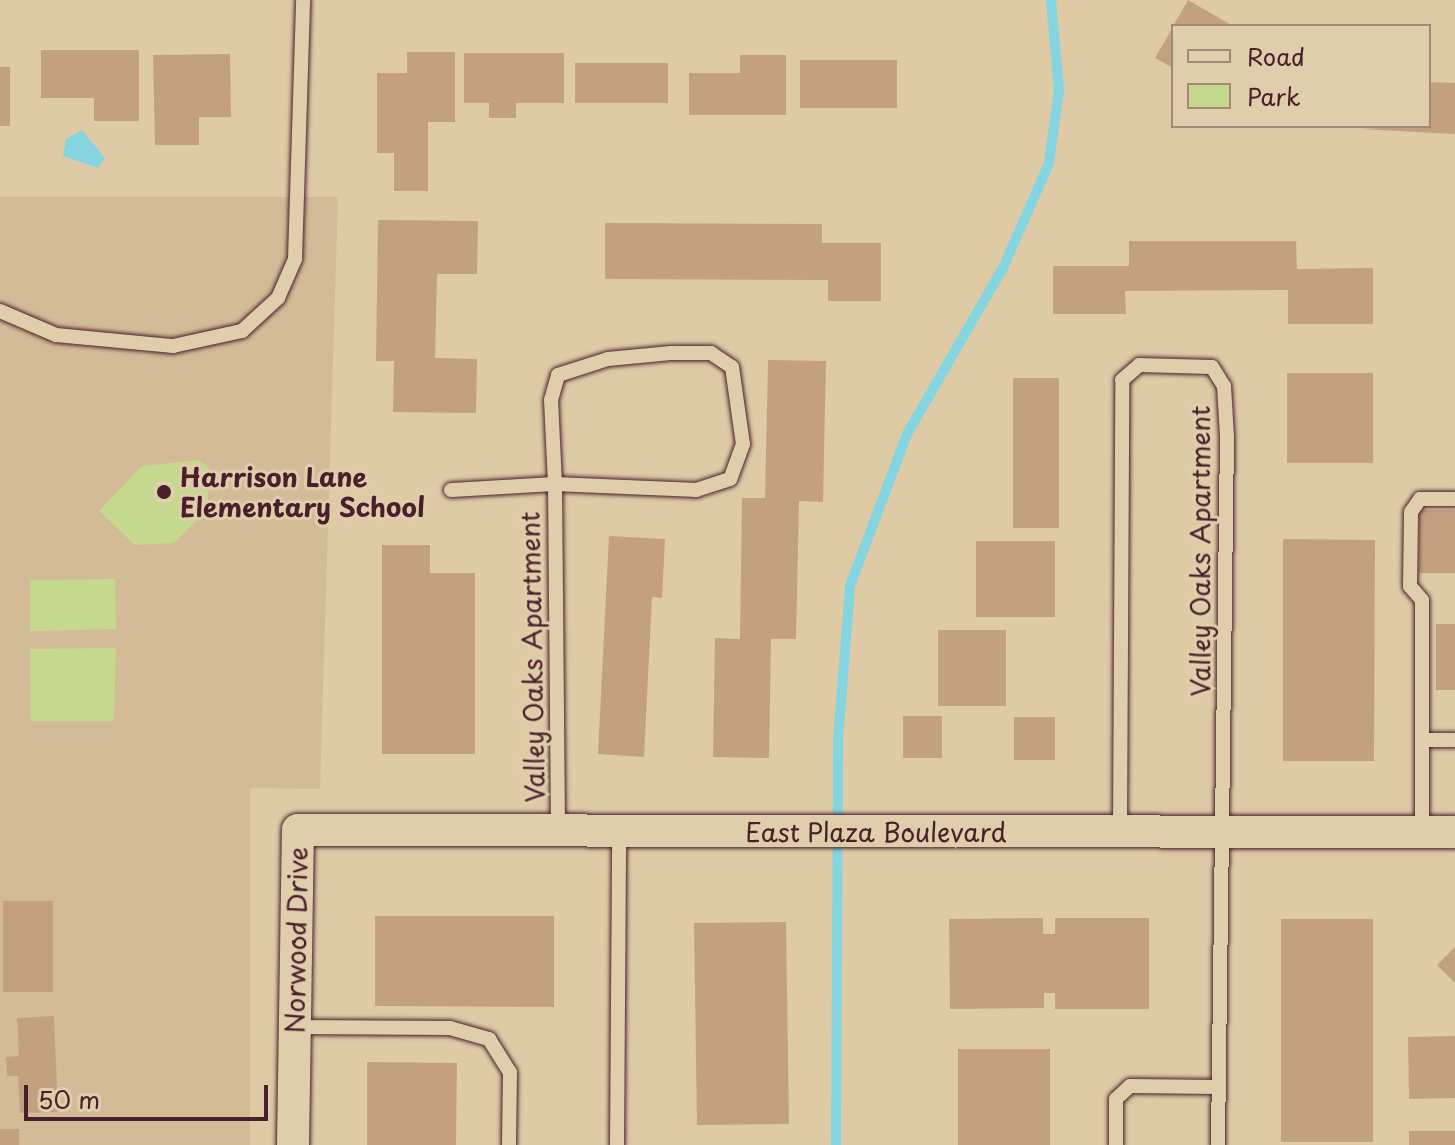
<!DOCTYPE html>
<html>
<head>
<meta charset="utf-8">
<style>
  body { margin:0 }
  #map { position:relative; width:1455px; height:1145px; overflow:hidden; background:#dfcaa6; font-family:"Playpen Sans",sans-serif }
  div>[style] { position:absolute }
  .built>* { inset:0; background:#d4bb98 }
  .green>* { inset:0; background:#c5d98e }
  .water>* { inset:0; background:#84d5df }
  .stream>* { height:10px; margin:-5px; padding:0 5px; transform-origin:5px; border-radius:5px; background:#84d5df }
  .building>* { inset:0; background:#c3a17e }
  .roads { filter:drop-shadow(0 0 2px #4a1f2b) drop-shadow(0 0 2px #4a1f2b) }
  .service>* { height:14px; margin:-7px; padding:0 7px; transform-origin:7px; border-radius:7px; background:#dfcdab }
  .tertiary>* { height:32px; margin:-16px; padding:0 16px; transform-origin:16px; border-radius:16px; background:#dfcdab }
  .dots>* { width:22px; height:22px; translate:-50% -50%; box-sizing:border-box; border:4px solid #dfcdab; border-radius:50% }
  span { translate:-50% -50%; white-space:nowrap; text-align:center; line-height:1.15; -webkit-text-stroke:6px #dfcdab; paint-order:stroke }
  .poi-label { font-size:26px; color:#4a1f2b; font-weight:700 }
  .left { translate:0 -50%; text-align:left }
  .street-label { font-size:26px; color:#4a1f2b }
  .legend { position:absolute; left:1171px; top:24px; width:260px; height:104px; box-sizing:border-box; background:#dfcdab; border:2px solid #a38778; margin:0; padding:10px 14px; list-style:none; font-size:24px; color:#4a1f2b }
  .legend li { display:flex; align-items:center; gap:16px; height:40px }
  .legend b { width:40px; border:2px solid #a38778 }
  .scale { position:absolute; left:24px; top:1085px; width:244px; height:36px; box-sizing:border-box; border:4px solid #4a1f2b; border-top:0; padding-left:10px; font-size:24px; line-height:28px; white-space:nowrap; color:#4a1f2b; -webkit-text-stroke:6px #dfcdab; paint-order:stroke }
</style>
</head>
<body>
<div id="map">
  <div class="built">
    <i style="clip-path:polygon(0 197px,338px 197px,320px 789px,250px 788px,250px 1145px,0 1145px)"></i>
  </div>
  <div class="green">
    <i style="clip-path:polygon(200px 460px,216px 475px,208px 483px,208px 509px,174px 543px,135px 545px,99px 511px,142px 466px)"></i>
    <i style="clip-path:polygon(115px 579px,116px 629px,30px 631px,30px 580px)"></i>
    <i style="clip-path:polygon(116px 648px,114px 721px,31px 721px,30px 649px)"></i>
  </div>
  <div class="water">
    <i style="clip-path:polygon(82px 130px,105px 158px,98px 168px,63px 156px,66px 139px)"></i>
  </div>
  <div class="stream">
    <i style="left:836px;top:1145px;width:405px;rotate:-89.7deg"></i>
    <i style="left:838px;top:740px;width:154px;rotate:-85.5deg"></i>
    <i style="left:850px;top:586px;width:162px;rotate:-69.4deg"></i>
    <i style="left:907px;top:434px;width:192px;rotate:-60deg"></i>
    <i style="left:1003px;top:268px;width:115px;rotate:-66.3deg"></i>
    <i style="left:1049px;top:163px;width:74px;rotate:-82.2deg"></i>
    <i style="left:1059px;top:90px;width:90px;rotate:-95.1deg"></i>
  </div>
  <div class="building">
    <i style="clip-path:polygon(1188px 0,1233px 26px,1173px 26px)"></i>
    <i style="clip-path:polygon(1173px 27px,1173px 68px,1155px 58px)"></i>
    <i style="clip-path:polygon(41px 50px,139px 50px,139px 121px,94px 121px,94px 98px,41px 98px)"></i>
    <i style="clip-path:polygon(407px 52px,455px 52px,455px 122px,428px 122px,428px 191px,394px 191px,394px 153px,377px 153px,377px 73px,407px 73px)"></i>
    <i style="clip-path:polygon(464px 53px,564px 53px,564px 103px,516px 103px,516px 118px,489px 118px,489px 103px,464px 103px)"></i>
    <i style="clip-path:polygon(230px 54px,231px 117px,199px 117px,199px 145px,155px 145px,153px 55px)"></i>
    <i style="clip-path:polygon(740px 55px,786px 55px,786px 115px,689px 115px,689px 73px,740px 73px)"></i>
    <i style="clip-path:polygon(800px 60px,897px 60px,897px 108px,800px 108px)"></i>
    <i style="clip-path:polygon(575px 63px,668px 63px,668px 103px,575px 103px)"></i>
    <i style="clip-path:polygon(0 67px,10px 67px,10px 126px,0 126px)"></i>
    <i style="clip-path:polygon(1429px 82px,1455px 83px,1455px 134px,1359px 129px,1429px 126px)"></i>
    <i style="clip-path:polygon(378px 220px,478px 221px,477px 274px,437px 274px,435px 358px,477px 359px,476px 413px,393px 412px,394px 361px,376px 361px)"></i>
    <i style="clip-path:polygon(605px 223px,822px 224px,822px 243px,881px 243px,881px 301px,828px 301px,828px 280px,605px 279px)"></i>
    <i style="clip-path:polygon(1129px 241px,1296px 241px,1297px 269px,1373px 268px,1373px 324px,1288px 324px,1288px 290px,1125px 291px,1126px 314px,1053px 314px,1053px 266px,1129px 266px)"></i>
    <i style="clip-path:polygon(768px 360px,826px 361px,823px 502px,799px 501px,796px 639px,771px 639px,769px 758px,713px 757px,715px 638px,740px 639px,742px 498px,765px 498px)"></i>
    <i style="clip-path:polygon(1287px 373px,1373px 373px,1373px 463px,1287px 463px)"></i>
    <i style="clip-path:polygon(1013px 378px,1059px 378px,1059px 528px,1013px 528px)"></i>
    <i style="clip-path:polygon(1419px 510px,1455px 510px,1455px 573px,1419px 573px)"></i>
    <i style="clip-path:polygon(609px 536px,665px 539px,662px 598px,652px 597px,644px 757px,598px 754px)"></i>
    <i style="clip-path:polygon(1283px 539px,1375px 540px,1374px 761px,1283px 761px)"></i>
    <i style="clip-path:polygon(976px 541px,1055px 541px,1055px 617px,976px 617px)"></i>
    <i style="clip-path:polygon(382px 545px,430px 545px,430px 573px,475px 573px,475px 754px,382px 754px)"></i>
    <i style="clip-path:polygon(1436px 624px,1455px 624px,1455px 690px,1436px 690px)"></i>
    <i style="clip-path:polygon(938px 630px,1006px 630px,1006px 706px,938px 706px)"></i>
    <i style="clip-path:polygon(903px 716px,942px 716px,942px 758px,903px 758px)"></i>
    <i style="clip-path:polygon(1014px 717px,1055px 717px,1055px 760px,1014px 760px)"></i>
    <i style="clip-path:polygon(3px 901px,53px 901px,53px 992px,3px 992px)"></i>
    <i style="clip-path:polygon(375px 916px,554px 916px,554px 1007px,375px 1006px)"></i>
    <i style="clip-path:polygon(1043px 918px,1043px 934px,1055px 934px,1055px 918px,1149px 918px,1149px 1009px,1055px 1009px,1055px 993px,1044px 993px,1044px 1008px,950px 1009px,949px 919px)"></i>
    <i style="clip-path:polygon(1281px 919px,1373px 919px,1373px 1142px,1281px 1142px)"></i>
    <i style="clip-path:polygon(786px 922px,789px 1124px,697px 1125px,694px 923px)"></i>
    <i style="clip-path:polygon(1455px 947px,1455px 983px,1437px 965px)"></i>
    <i style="clip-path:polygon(54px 1016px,58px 1112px,20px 1113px,18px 1076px,7px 1076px,6px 1057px,19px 1056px,17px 1018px)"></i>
    <i style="clip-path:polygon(1455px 1036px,1455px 1098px,1409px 1099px,1408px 1037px)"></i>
    <i style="clip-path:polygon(958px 1049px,1050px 1049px,1050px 1145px,958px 1145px)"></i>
    <i style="clip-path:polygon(367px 1062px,457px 1063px,456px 1145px,367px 1145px)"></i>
    <i style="clip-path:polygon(0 1129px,19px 1129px,19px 1145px,0 1145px)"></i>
    <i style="clip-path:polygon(1409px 1131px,1455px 1131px,1455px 1145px,1409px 1145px)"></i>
  </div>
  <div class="roads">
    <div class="service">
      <i style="left:0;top:311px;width:61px;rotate:23.2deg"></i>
      <i style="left:56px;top:335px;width:118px;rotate:5.4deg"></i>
      <i style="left:173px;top:346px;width:71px;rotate:-12.3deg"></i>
      <i style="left:242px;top:331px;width:49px;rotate:-42.5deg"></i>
      <i style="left:278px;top:298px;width:43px;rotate:-66.4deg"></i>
      <i style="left:295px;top:259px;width:259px;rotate:-88.2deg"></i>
      <i style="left:671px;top:353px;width:40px"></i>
      <i style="left:711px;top:353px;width:25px;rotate:34deg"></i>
      <i style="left:732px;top:367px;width:78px;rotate:81.9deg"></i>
      <i style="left:743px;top:444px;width:37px;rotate:110deg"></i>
      <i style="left:730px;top:479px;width:36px;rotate:162deg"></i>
      <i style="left:696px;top:490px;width:141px;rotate:-177.6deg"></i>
      <i style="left:555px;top:484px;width:84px;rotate:-92.7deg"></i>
      <i style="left:551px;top:400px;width:26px;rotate:-74deg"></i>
      <i style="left:558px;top:375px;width:52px;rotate:-17.7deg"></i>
      <i style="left:608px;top:359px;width:63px;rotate:-5.4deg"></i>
      <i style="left:451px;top:490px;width:104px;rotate:-3.3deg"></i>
      <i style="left:555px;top:484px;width:346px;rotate:89.5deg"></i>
      <i style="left:1423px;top:740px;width:32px"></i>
      <i style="left:1120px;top:832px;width:452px;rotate:-89.7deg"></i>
      <i style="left:1122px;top:380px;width:23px;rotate:-41deg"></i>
      <i style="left:1139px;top:365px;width:73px;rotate:1.6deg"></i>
      <i style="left:1212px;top:367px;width:22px;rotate:58deg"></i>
      <i style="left:1224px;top:386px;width:50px;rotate:86.6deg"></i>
      <i style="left:1227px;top:436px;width:709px;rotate:90.73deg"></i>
      <i style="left:1422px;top:832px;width:232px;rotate:-90deg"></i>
      <i style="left:1422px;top:600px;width:18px;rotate:-131deg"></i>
      <i style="left:1410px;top:586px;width:74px;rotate:-89.2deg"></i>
      <i style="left:1411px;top:512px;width:16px;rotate:-55deg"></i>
      <i style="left:1420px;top:499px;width:35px"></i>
      <i style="left:295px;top:1027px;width:155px;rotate:0.4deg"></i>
      <i style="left:450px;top:1028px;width:41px;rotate:15.8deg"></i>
      <i style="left:489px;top:1039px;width:39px;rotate:58deg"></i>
      <i style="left:510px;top:1072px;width:73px;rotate:90.8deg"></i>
      <i style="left:617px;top:1145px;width:314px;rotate:-89.6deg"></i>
      <i style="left:1116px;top:1145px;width:46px;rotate:-90deg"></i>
      <i style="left:1116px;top:1099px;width:19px;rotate:-43deg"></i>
      <i style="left:1130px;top:1086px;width:89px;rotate:0.6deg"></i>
    </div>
    <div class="tertiary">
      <i style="left:293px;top:1145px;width:315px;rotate:-89.1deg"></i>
      <i style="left:298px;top:830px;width:1157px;rotate:0.1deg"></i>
    </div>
  </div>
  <div class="dots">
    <i style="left:164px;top:492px;background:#4a1f2b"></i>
  </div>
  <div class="poi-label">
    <span class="left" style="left:180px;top:492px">Harrison Lane<br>Elementary School</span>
  </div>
  <div class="street-label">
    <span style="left:1200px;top:551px;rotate:-90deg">Valley Oaks Apartment</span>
    <span style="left:532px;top:657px;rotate:-91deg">Valley Oaks Apartment</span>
    <span style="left:876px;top:832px">East Plaza Boulevard</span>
    <span style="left:296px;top:940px;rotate:-89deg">Norwood Drive</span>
  </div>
  <ul class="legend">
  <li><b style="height:10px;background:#dfcdab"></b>Road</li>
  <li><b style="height:22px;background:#c5d98e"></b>Park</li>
  </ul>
  <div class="scale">50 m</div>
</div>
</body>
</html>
